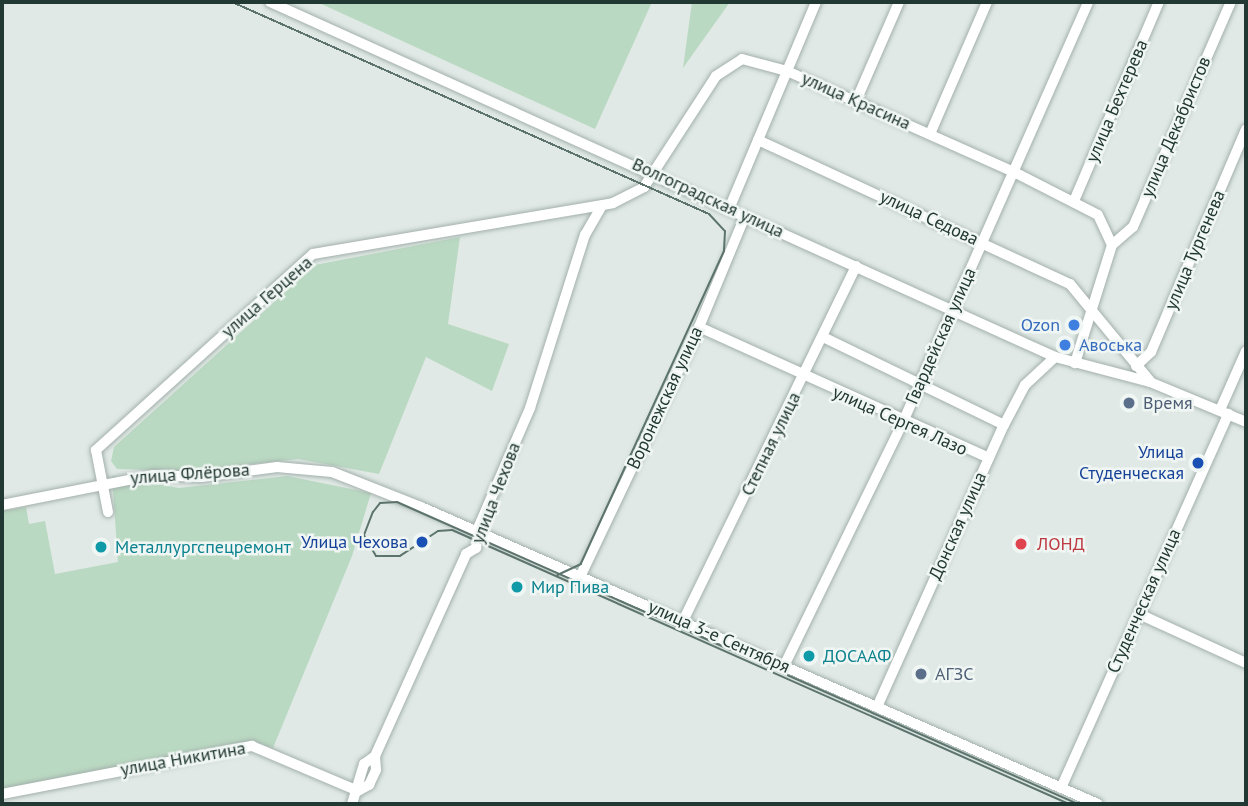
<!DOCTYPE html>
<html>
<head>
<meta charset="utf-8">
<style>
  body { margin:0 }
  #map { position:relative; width:1248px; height:806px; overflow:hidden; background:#e0e9e5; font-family:"PT Sans",sans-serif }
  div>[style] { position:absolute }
  .green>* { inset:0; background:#bad9c2 }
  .roads { filter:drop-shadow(0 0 2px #a3b0ac) drop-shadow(0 0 2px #a3b0ac) }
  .minor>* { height:10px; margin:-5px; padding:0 5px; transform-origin:5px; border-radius:5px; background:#fff }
  .tram>* { height:2px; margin:-1px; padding:0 1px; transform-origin:1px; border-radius:1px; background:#5c746d }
  .dots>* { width:19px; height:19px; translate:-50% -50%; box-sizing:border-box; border:4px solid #f0f6f3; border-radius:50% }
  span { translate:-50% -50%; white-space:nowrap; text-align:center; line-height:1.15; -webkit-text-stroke:5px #f0f6f3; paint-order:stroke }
  .street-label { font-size:18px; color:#223832 }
  .shop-label { font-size:18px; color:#366cbe }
  .right { translate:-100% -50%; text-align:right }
  .left { translate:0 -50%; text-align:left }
  .service-label { font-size:18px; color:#4e5e75 }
  .transit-label { font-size:18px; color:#164399 }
  .health-label { font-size:18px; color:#be3a42 }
  .culture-label { font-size:18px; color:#0d838f }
  .frame { position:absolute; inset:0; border:4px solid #223832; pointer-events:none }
</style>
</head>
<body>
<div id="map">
  <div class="green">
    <i style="clip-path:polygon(317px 2px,652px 2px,595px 129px)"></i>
    <i style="clip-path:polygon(692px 2px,730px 2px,683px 68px)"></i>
    <i style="clip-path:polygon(460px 237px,448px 324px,509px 344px,492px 391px,426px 357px,379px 474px,298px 459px,189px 471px,117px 469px,111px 461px,114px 447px,315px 265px)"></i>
    <i style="clip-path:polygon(112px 476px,179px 488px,287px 476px,371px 493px,352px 556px,273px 748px,251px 741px,2px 790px,2px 511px,26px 507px,29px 524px,45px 521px,55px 574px,118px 562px)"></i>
  </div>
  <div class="roads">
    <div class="minor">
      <i style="left:270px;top:2px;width:862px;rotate:24.33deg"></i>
      <i style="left:1055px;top:357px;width:98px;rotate:14.7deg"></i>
      <i style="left:1150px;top:382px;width:104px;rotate:22.6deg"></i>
      <i style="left:856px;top:101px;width:108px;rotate:-66.5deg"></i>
      <i style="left:930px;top:134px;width:144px;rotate:-66.6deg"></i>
      <i style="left:758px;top:140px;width:344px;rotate:24.8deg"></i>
      <i style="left:1070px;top:284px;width:126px;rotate:50.5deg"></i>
      <i style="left:1074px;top:201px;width:216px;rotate:-66.9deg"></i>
      <i style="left:729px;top:209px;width:225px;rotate:-67.2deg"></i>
      <i style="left:1112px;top:245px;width:28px;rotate:-41deg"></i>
      <i style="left:1133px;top:227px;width:245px;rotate:-66.5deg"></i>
      <i style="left:699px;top:327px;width:318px;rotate:24.3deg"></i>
      <i style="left:823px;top:337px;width:201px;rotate:25.9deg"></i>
      <i style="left:1136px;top:366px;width:21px;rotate:-43deg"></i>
      <i style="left:1151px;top:352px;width:242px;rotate:-66.9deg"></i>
      <i style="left:1220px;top:410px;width:64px;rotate:-66.2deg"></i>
      <i style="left:2px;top:505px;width:154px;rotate:-11.2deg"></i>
      <i style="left:153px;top:475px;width:48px;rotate:2.4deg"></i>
      <i style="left:201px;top:477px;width:77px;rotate:-7.5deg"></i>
      <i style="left:277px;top:467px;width:55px;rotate:5.2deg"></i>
      <i style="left:332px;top:472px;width:96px;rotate:21.5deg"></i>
      <i style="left:421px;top:507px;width:739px;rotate:23.69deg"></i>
      <i style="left:108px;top:512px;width:63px;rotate:-101deg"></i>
      <i style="left:96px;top:450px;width:292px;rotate:-42.1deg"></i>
      <i style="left:313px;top:254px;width:304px;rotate:-9.6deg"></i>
      <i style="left:613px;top:203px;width:35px;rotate:-27deg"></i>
      <i style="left:644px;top:187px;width:132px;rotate:-57deg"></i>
      <i style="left:716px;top:76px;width:31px;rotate:-33deg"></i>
      <i style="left:742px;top:59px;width:47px;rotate:14.9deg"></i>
      <i style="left:787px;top:71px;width:248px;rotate:24deg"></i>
      <i style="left:1014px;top:172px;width:94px;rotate:27.1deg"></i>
      <i style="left:1098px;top:215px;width:33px;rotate:65deg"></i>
      <i style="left:1112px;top:245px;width:124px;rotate:107.4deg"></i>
      <i style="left:580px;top:577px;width:277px;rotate:-64.5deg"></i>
      <i style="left:699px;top:327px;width:120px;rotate:-67.5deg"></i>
      <i style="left:1139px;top:614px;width:118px;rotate:24.6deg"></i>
      <i style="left:683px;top:621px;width:395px;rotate:-64deg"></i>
      <i style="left:784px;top:666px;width:271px;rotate:-64deg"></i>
      <i style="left:903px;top:422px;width:459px;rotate:-66.2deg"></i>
      <i style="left:877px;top:707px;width:309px;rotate:-65.8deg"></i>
      <i style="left:1004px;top:425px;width:45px;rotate:-62.3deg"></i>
      <i style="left:1025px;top:385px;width:41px;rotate:-43deg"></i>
      <i style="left:1061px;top:788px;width:410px;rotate:-65.9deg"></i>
      <i style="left:2px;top:794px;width:255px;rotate:-10.9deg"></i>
      <i style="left:252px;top:746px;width:115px;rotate:23deg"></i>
      <i style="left:358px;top:791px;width:13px;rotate:-29deg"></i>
      <i style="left:369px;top:785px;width:17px;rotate:-65deg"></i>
      <i style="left:376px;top:770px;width:14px;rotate:-94deg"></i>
      <i style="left:352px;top:804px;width:42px;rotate:-73.3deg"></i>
      <i style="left:364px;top:764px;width:14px;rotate:-36deg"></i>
      <i style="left:375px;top:756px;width:222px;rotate:-65.7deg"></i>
      <i style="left:466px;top:554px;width:12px;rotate:-31deg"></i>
      <i style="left:476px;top:548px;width:22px;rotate:-82deg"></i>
      <i style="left:479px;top:526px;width:129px;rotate:-66.6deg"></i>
      <i style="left:530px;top:408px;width:182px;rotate:-72.4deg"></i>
      <i style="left:585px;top:235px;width:34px;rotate:-60deg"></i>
    </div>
  </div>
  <div class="tram">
    <i style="left:232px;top:2px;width:522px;rotate:23.96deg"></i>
    <i style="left:709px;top:214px;width:23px;rotate:47deg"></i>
    <i style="left:725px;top:231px;width:20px;rotate:93deg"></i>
    <i style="left:724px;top:251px;width:344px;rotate:114.6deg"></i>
    <i style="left:581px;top:564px;width:26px;rotate:155deg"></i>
    <i style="left:1069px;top:804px;width:675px;rotate:-156.05deg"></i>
    <i style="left:452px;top:530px;width:14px;rotate:176deg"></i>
    <i style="left:438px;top:531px;width:45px;rotate:146.7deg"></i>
    <i style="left:400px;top:556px;width:24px;rotate:180deg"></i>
    <i style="left:376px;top:556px;width:24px;rotate:-120deg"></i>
    <i style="left:364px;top:535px;width:25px;rotate:-69deg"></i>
    <i style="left:373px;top:512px;width:11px;rotate:-52deg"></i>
    <i style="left:380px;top:503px;width:17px;rotate:-3deg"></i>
    <i style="left:397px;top:502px;width:745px;rotate:23.92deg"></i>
  </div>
  <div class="dots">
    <i style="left:1074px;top:325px;background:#3f7fe0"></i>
    <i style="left:1065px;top:345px;background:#3f7fe0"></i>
    <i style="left:1129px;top:403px;background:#5c6f8a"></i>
    <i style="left:1198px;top:463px;background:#1a4fb4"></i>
    <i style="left:422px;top:542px;background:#1a4fb4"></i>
    <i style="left:1021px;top:544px;background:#e0444e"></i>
    <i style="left:101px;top:547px;background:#0f9aa8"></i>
    <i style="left:517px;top:587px;background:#0f9aa8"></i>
    <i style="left:809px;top:656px;background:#0f9aa8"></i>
    <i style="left:921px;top:674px;background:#5c6f8a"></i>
  </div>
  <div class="street-label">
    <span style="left:856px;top:101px;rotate:24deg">улица Красина</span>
    <span style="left:1117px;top:101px;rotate:-67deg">улица Бехтерева</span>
    <span style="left:1176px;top:127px;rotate:-67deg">улица Декабристов</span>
    <span style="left:708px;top:198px;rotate:25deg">Волгоградская улица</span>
    <span style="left:929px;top:218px;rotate:25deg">улица Седова</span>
    <span style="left:1195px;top:250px;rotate:-67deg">улица Тургенева</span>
    <span style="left:267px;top:297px;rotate:-41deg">улица Герцена</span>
    <span style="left:941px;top:336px;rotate:-66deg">Гвардейская улица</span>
    <span style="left:665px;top:398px;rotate:-65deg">Воронежская улица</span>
    <span style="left:900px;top:421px;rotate:24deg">улица Сергея Лазо</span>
    <span style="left:771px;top:444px;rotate:-64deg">Степная улица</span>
    <span style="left:190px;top:474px;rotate:-4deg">улица Флёрова</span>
    <span style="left:496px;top:493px;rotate:-69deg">улица Чехова</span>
    <span style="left:958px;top:526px;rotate:-66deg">Донская улица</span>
    <span style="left:1144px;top:601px;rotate:-66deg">Студенческая улица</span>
    <span style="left:719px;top:637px;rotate:24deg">улица 3-е Сентября</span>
    <span style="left:183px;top:759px;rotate:-10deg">улица Никитина</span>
  </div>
  <div class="shop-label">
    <span class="right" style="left:1060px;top:325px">Ozon</span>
    <span class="left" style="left:1079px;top:345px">Авоська</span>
  </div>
  <div class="service-label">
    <span class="left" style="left:1143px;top:403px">Время</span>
    <span class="left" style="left:935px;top:674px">АГЗС</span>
  </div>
  <div class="transit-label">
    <span class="right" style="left:1184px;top:463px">Улица<br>Студенческая</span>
    <span class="right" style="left:408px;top:542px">Улица Чехова</span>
  </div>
  <div class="health-label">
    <span class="left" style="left:1037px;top:544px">ЛОНД</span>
  </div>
  <div class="culture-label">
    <span class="left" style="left:115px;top:547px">Металлургспецремонт</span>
    <span class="left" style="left:531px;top:587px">Мир Пива</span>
    <span class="left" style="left:823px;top:656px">ДОСААФ</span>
  </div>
  <div class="frame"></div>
</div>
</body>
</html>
